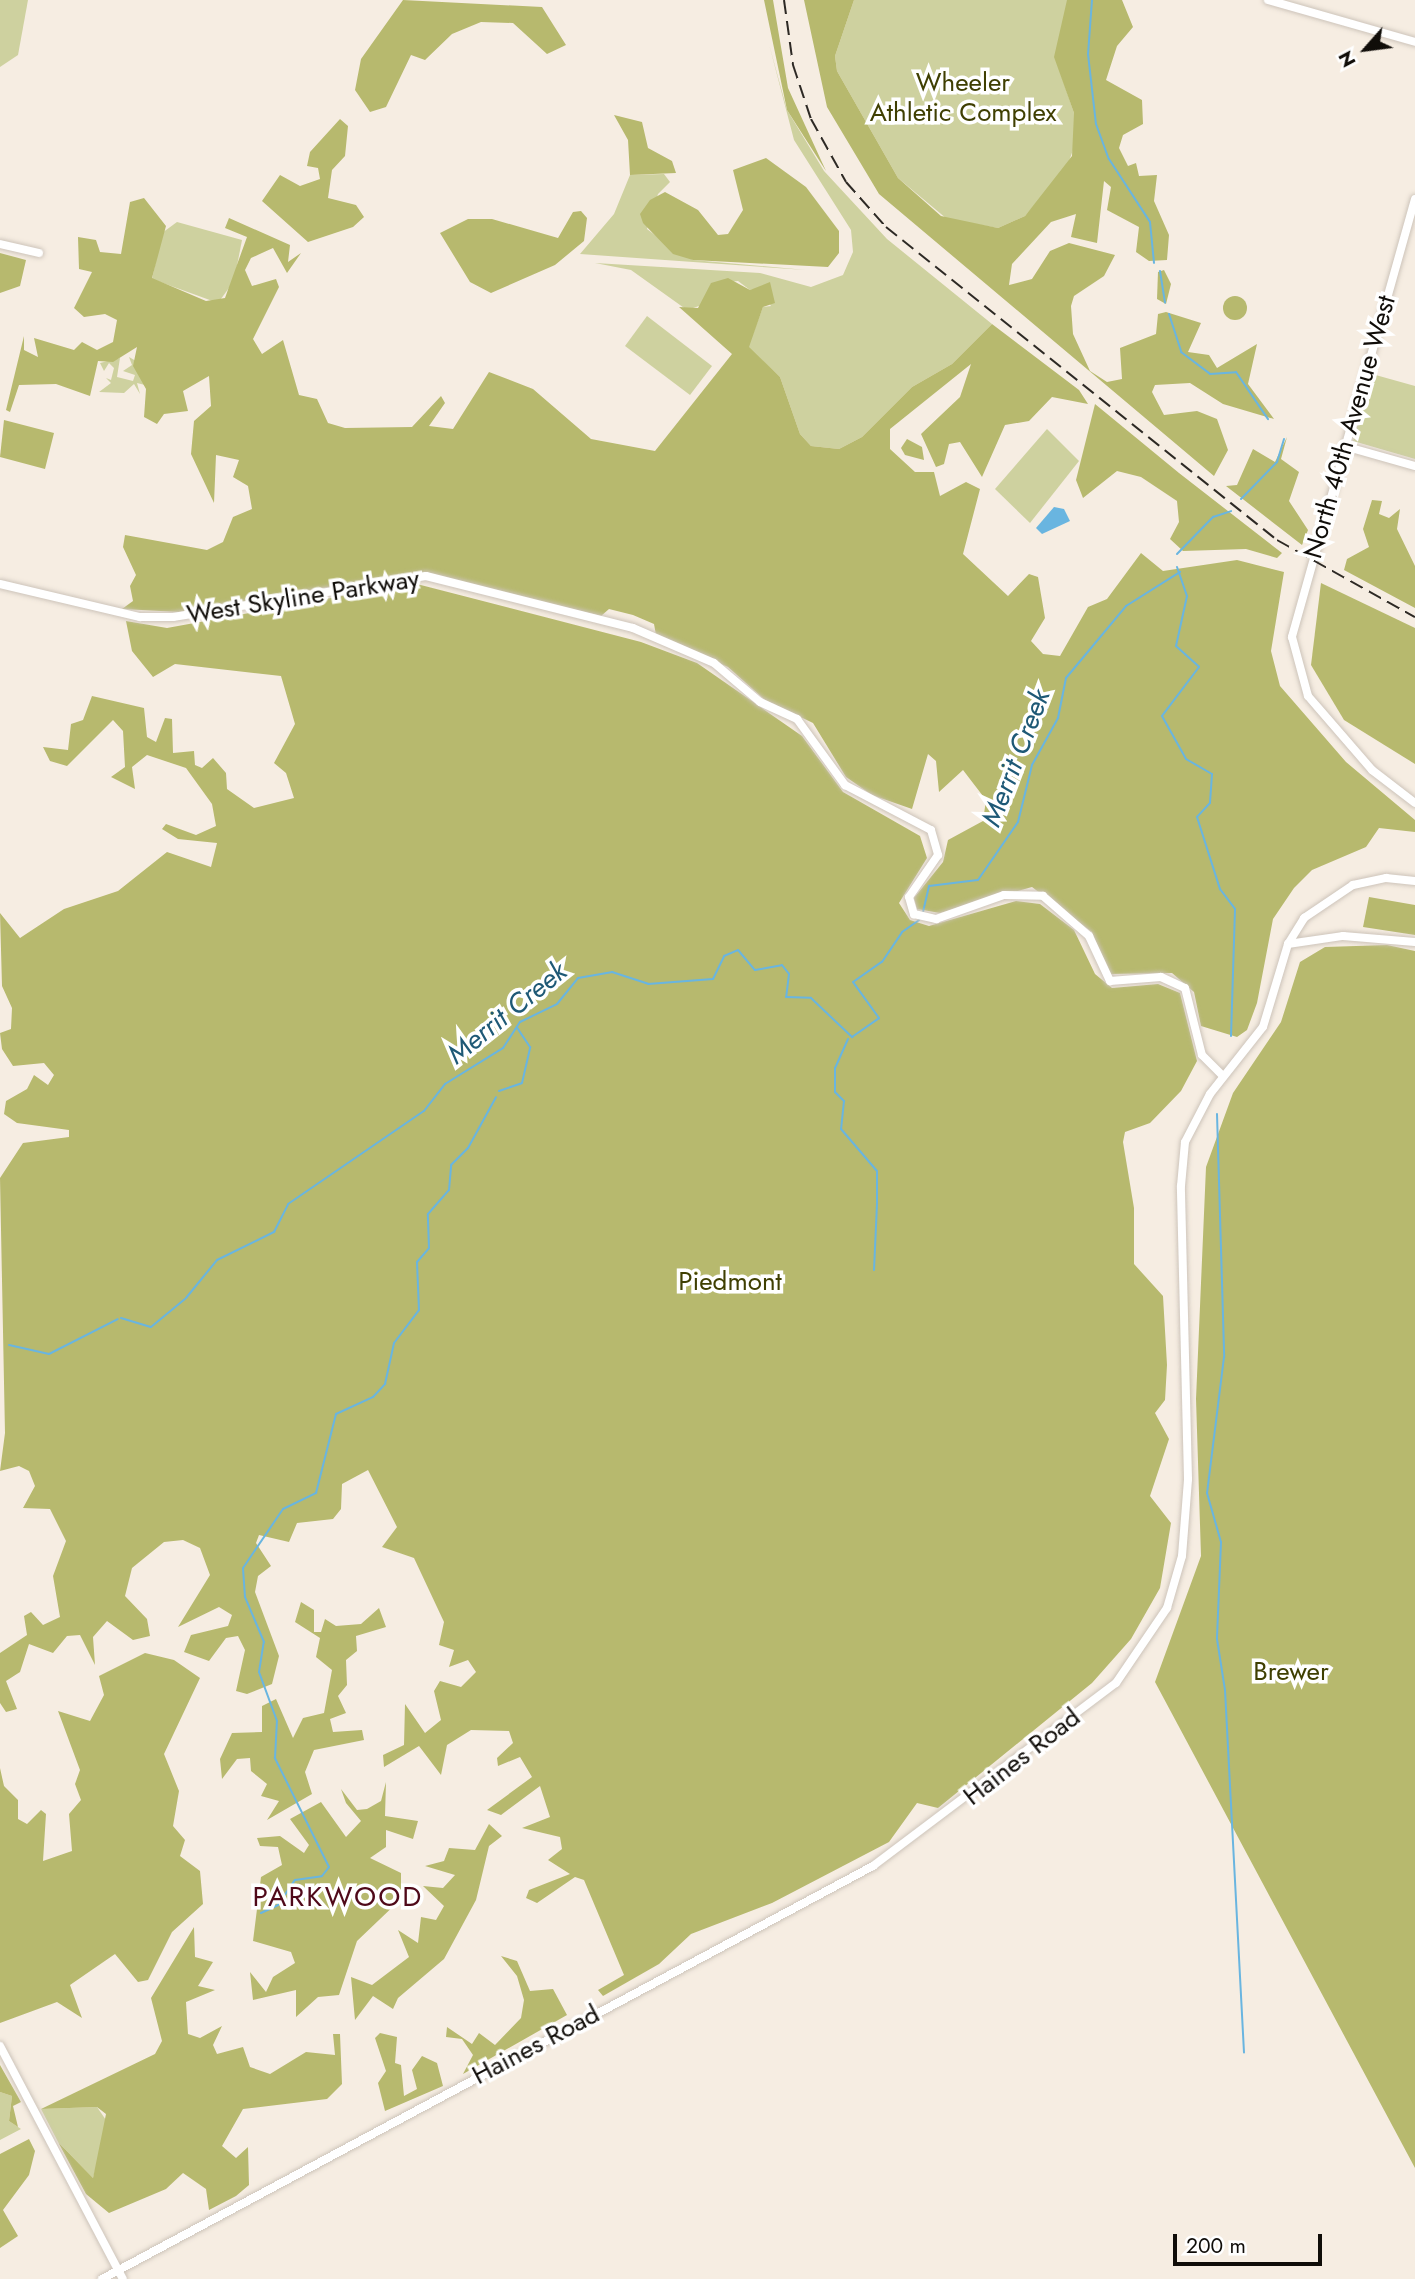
<!DOCTYPE html>
<html>
<head>
<meta charset="utf-8">
<style>
  body { margin:0 }
  #map { position:relative; width:1415px; height:2279px; overflow:hidden; background:#f6ede2; font-family:Jost,sans-serif }
  div>[style] { position:absolute }
  .green>* { inset:0; background:#ced19f }
  .forest>* { inset:0; background:#b7b96e }
  .round { border-radius:50% }
  .water>* { inset:0; background:#69b5e0 }
  .stream>* { height:2px; margin:-1px; padding:0 1px; transform-origin:1px; border-radius:1px; background:#69b5e0 }
  .roads { filter:drop-shadow(0 0 2px #cdc4ba) drop-shadow(0 0 2px #cdc4ba) }
  .secondary>* { height:8px; margin:-4px; padding:0 4px; transform-origin:4px; border-radius:4px; background:#fff }
  .rail>* { height:2px; margin-top:-1px; transform-origin:0; background:repeating-linear-gradient(90deg,#2d2924 0 14px,transparent 0 21px) }
  span { translate:-50% -50%; white-space:nowrap; text-align:center; line-height:1.15; -webkit-text-stroke:7px #fff; paint-order:stroke }
  .park-label { font-size:26px; color:#3f3f02 }
  .street-label { font-size:26px; color:#100d09 }
  .water-label { font-size:28px; color:#1e5976; font-style:italic }
  .neighbourhood-label { font-size:28px; color:#4f0919; letter-spacing:2px }
  .north { position:absolute; left:1331px; top:14px; width:70px; height:70px; -webkit-text-stroke:5px #fff; paint-order:stroke; rotate:242deg; font-size:19px; font-weight:700; line-height:28px; text-align:center; color:#100d09 }
  .north::after { content:''; display:block; margin:auto; width:24px; height:32px; background:#100d09; clip-path:polygon(50% 0,100% 100%,50% 72%,0 100%) }
  .scale { position:absolute; left:1173px; top:2234px; width:149px; height:32px; box-sizing:border-box; border:4px solid #100d09; border-top:0; padding-left:9px; font-size:21px; line-height:24px; white-space:nowrap; color:#100d09; -webkit-text-stroke:5px #fff; paint-order:stroke }
</style>
</head>
<body>
<div id="map">
  <div class="green">
    <i style="clip-path:polygon(0 0,28px 0,18px 55px,0 67px)"></i>
    <i style="clip-path:polygon(854px 0,1069px 0,1057px 63px,1074px 113px,1074px 147px,1067px 167px,1025px 216px,998px 228px,947px 219px,898px 178px,837px 71px,835px 56px)"></i>
    <i style="clip-path:polygon(769px 44px,787px 110px,824px 171px,887px 239px,992px 324px,952px 364px,912px 387px,862px 437px,839px 449px,811px 446px,800px 434px,780px 377px,748px 347px,763px 307px,771px 306px,760px 288px,750px 290px,738px 281px,711px 284px,702px 305px,687px 310px,631px 270px,595px 263px,760px 273px,811px 287px,843px 275px,853px 252px,851px 230px,794px 140px)"></i>
    <i style="clip-path:polygon(664px 174px,670px 182px,658px 194px,647px 229px,660px 239px,693px 260px,806px 270px,580px 254px,614px 214px,630px 175px)"></i>
    <i style="clip-path:polygon(177px 222px,242px 240px,234px 281px,218px 303px,152px 279px,162px 233px)"></i>
    <i style="clip-path:polygon(647px 316px,712px 366px,690px 395px,625px 346px)"></i>
    <i style="clip-path:polygon(129px 357px,136px 361px,145px 385px,137px 383px,140px 394px,134px 384px,124px 393px,99px 392px,111px 383px,106px 378px,111px 380px,114px 368px,109px 363px,104px 371px,100px 363px,120px 358px,117px 377px,133px 381px,135px 375px,123px 371px,132px 365px)"></i>
    <i style="clip-path:polygon(1372px 374px,1415px 386px,1415px 459px,1353px 441px)"></i>
    <i style="clip-path:polygon(1047px 429px,1079px 461px,1030px 523px,995px 489px)"></i>
    <i style="clip-path:polygon(0 2092px,12px 2096px,9px 2121px,21px 2129px,0 2140px)"></i>
    <i style="clip-path:polygon(97px 2107px,108px 2123px,93px 2178px,58px 2142px,41px 2109px)"></i>
  </div>
  <div class="forest">
    <i style="clip-path:polygon(403px 0,542px 7px,566px 45px,547px 54px,513px 23px,481px 22px,452px 34px,425px 60px,411px 55px,386px 107px,370px 112px,355px 90px,361px 59px)"></i>
    <i style="clip-path:polygon(764px 0,773px 0,788px 88px,826px 171px,787px 110px)"></i>
    <i style="clip-path:polygon(804px 0,854px 0,835px 56px,837px 71px,898px 178px,941px 216px,998px 228px,1025px 216px,1072px 156px,1074px 113px,1054px 57px,1067px 0,1122px 0,1133px 27px,1117px 46px,1106px 80px,1142px 100px,1143px 124px,1123px 135px,1119px 148px,1128px 166px,1136px 163px,1139px 176px,1157px 175px,1154px 201px,1169px 235px,1167px 260px,1149px 261px,1136px 252px,1139px 227px,1107px 210px,1111px 187px,1104px 181px,1097px 243px,1071px 237px,1076px 214px,1051px 222px,1012px 264px,1009px 285px,1032px 279px,1050px 251px,1069px 243px,1115px 255px,1104px 276px,1074px 296px,1071px 306px,1073px 334px,1090px 371px,1107px 382px,1122px 379px,1120px 348px,1156px 334px,1158px 314px,1166px 312px,1201px 323px,1188px 352px,1209px 355px,1217px 368px,1257px 344px,1248px 384px,1274px 419px,1223px 404px,1190px 383px,1155px 385px,1152px 392px,1164px 415px,1197px 411px,1217px 419px,1228px 450px,1214px 476px,879px 194px,827px 107px)"></i>
    <i style="clip-path:polygon(614px 115px,642px 122px,648px 148px,672px 161px,676px 173px,630px 175px,628px 140px)"></i>
    <i style="clip-path:polygon(340px 119px,348px 126px,345px 156px,332px 170px,328px 198px,356px 205px,364px 217px,353px 227px,308px 242px,262px 201px,280px 175px,300px 186px,320px 179px,318px 168px,307px 166px,310px 152px)"></i>
    <i style="clip-path:polygon(766px 158px,806px 187px,839px 231px,839px 253px,828px 267px,693px 260px,673px 254px,643px 223px,640px 214px,650px 200px,665px 192px,698px 210px,718px 235px,728px 234px,743px 210px,733px 170px)"></i>
    <i style="clip-path:polygon(144px 198px,166px 226px,152px 278px,206px 301px,225px 298px,247px 237px,225px 228px,229px 218px,290px 245px,288px 262px,301px 253px,287px 273px,273px 248px,251px 258px,245px 270px,252px 286px,276px 279px,279px 287px,253px 339px,262px 354px,283px 340px,299px 395px,317px 399px,328px 423px,345px 428px,412px 427px,441px 396px,445px 403px,429px 426px,453px 429px,489px 372px,533px 389px,591px 439px,655px 451px,732px 354px,679px 307px,698px 308px,711px 283px,728px 278px,750px 290px,770px 282px,775px 303px,763px 307px,749px 347px,780px 377px,800px 434px,811px 446px,839px 449px,862px 437px,912px 387px,952px 364px,992px 324px,1079px 390px,1088px 404px,1052px 397px,1029px 421px,1005px 425px,982px 477px,960px 442px,949px 444px,944px 464px,936px 467px,921px 434px,960px 397px,971px 364px,890px 429px,890px 449px,915px 472px,934px 472px,940px 496px,966px 482px,980px 489px,963px 554px,1008px 596px,1029px 574px,1038px 577px,1045px 618px,1031px 641px,1043px 654px,1060px 656px,1088px 607px,1107px 599px,1141px 553px,1163px 571px,1237px 560px,1284px 572px,1271px 651px,1280px 686px,1346px 762px,1415px 820px,1415px 832px,1379px 828px,1366px 847px,1312px 870px,1294px 888px,1273px 919px,1257px 1003px,1247px 1030px,1237px 1037px,1201px 1026px,1194px 992px,1172px 973px,1109px 974px,1092px 932px,1032px 887px,940px 913px,917px 909px,914px 898px,943px 862px,948px 840px,983px 821px,986px 800px,963px 770px,939px 792px,936px 761px,928px 754px,912px 809px,872px 795px,846px 777px,813px 723px,765px 700px,728px 667px,656px 635px,654px 624px,633px 615px,609px 609px,601px 616px,417px 572px,180px 612px,122px 609px,133px 601px,130px 586px,136px 575px,123px 547px,125px 535px,207px 550px,223px 542px,233px 517px,252px 509px,248px 486px,233px 477px,239px 460px,216px 455px,214px 503px,191px 454px,194px 421px,211px 406px,209px 376px,183px 391px,188px 411px,164px 414px,157px 424px,144px 417px,146px 389px,133px 366px,137px 347px,113px 362px,98px 361px,90px 396px,56px 384px,19px 385px,10px 412px,6px 410px,24px 336px,24px 350px,38px 357px,34px 338px,74px 350px,82px 342px,97px 350px,113px 342px,117px 320px,105px 314px,84px 317px,74px 308px,92px 272px,79px 269px,78px 237px,96px 240px,100px 252px,121px 254px,130px 202px)"></i>
    <i style="clip-path:polygon(581px 211px,587px 218px,584px 241px,555px 265px,491px 293px,470px 282px,440px 233px,468px 219px,492px 219px,558px 238px,573px 212px)"></i>
    <i style="clip-path:polygon(0 253px,26px 260px,20px 286px,0 293px)"></i>
    <i style="clip-path:polygon(1164px 270px,1171px 284px,1166px 304px,1157px 299px,1158px 272px)"></i>
    <i class="round" style="left:1223px;top:296px;width:24px;height:24px"></i>
    <i style="clip-path:polygon(1095px 404px,1179px 473px,1282px 553px,1277px 558px,1246px 549px,1183px 551px,1170px 539px,1179px 522px,1177px 501px,1141px 477px,1117px 471px,1083px 498px,1076px 480px)"></i>
    <i style="clip-path:polygon(4px 420px,54px 433px,45px 469px,0 457px)"></i>
    <i style="clip-path:polygon(1287px 437px,1281px 459px,1299px 472px,1289px 501px,1308px 530px,1302px 545px,1226px 486px,1237px 485px,1253px 449px,1275px 462px)"></i>
    <i style="clip-path:polygon(907px 439px,922px 447px,924px 460px,905px 455px,901px 448px)"></i>
    <i style="clip-path:polygon(1372px 500px,1382px 501px,1379px 514px,1389px 518px,1400px 509px,1397px 529px,1415px 566px,1415px 608px,1344px 570px,1347px 559px,1369px 547px,1363px 529px)"></i>
    <i style="clip-path:polygon(413px 583px,641px 642px,697px 663px,802px 736px,843px 792px,920px 836px,927px 858px,899px 903px,910px 920px,929px 926px,1016px 901px,1040px 904px,1074px 930px,1095px 974px,1112px 988px,1158px 984px,1180px 993px,1197px 1061px,1181px 1091px,1150px 1123px,1125px 1132px,1123px 1142px,1134px 1208px,1134px 1264px,1163px 1296px,1167px 1365px,1165px 1400px,1155px 1413px,1169px 1439px,1150px 1496px,1171px 1523px,1160px 1588px,1131px 1639px,1092px 1683px,938px 1808px,917px 1803px,889px 1842px,772px 1903px,691px 1934px,659px 1964px,603px 1996px,598px 1990px,624px 1975px,584px 1880px,575px 1877px,537px 1903px,526px 1898px,529px 1890px,570px 1874px,548px 1860px,562px 1849px,560px 1837px,522px 1828px,550px 1817px,540px 1786px,501px 1815px,487px 1810px,532px 1777px,520px 1757px,498px 1766px,497px 1758px,513px 1743px,509px 1731px,471px 1730px,447px 1745px,441px 1775px,419px 1746px,384px 1767px,383px 1755px,404px 1745px,405px 1704px,425px 1733px,441px 1720px,434px 1691px,440px 1681px,461px 1687px,476px 1672px,468px 1660px,449px 1667px,454px 1650px,439px 1645px,444px 1622px,414px 1558px,382px 1547px,397px 1527px,368px 1470px,342px 1484px,341px 1509px,333px 1519px,297px 1523px,289px 1542px,259px 1535px,256px 1543px,271px 1566px,258px 1576px,255px 1592px,279px 1656px,272px 1684px,247px 1694px,236px 1691px,245px 1650px,238px 1636px,226px 1638px,209px 1661px,184px 1652px,191px 1635px,228px 1626px,232px 1615px,219px 1607px,178px 1627px,210px 1575px,200px 1548px,183px 1540px,164px 1542px,132px 1568px,125px 1596px,147px 1619px,150px 1636px,133px 1640px,107px 1621px,93px 1637px,95px 1665px,80px 1635px,67px 1636px,53px 1653px,29px 1644px,20px 1672px,6px 1681px,17px 1709px,6px 1712px,0 1703px,0 1653px,27px 1635px,24px 1616px,31px 1612px,43px 1625px,60px 1617px,53px 1576px,66px 1541px,50px 1509px,23px 1508px,35px 1486px,29px 1471px,19px 1466px,0 1471px,5px 1433px,0 1178px,23px 1143px,69px 1137px,69px 1130px,17px 1123px,4px 1114px,6px 1101px,27px 1089px,34px 1075px,48px 1085px,54px 1075px,44px 1063px,13px 1066px,2px 1049px,0 1033px,11px 1029px,12px 1008px,2px 986px,0 913px,20px 938px,64px 909px,118px 891px,167px 852px,211px 867px,217px 843px,178px 839px,162px 829px,166px 824px,196px 835px,216px 826px,212px 804px,186px 768px,147px 755px,132px 767px,135px 789px,111px 777px,125px 767px,123px 731px,113px 720px,67px 766px,50px 761px,43px 747px,68px 750px,71px 724px,83px 720px,92px 696px,144px 708px,147px 737px,156px 742px,165px 718px,172px 719px,173px 753px,194px 751px,195px 765px,202px 768px,213px 758px,226px 773px,227px 789px,254px 808px,294px 798px,286px 773px,274px 763px,295px 724px,281px 676px,175px 664px,153px 677px,132px 651px,126px 621px,167px 628px)"></i>
    <i style="clip-path:polygon(1321px 583px,1415px 628px,1415px 764px,1344px 720px,1311px 665px)"></i>
    <i style="clip-path:polygon(1369px 897px,1415px 905px,1415px 935px,1363px 927px)"></i>
    <i style="clip-path:polygon(1387px 945px,1415px 951px,1415px 2168px,1155px 1682px,1201px 1556px,1196px 1399px,1206px 1167px,1233px 1093px,1281px 1022px,1300px 962px,1325px 947px)"></i>
    <i style="clip-path:polygon(301px 1602px,314px 1610px,314px 1632px,321px 1632px,325px 1619px,336px 1626px,361px 1624px,379px 1608px,386px 1627px,356px 1636px,357px 1651px,346px 1660px,347px 1685px,338px 1696px,346px 1713px,330px 1719px,333px 1732px,362px 1730px,364px 1740px,314px 1750px,305px 1772px,312px 1794px,267px 1820px,279px 1801px,261px 1796px,267px 1784px,251px 1771px,250px 1758px,237px 1759px,222px 1779px,220px 1759px,232px 1733px,262px 1732px,262px 1706px,276px 1699px,293px 1738px,303px 1718px,324px 1713px,332px 1670px,316px 1657px,320px 1638px,295px 1622px)"></i>
    <i style="clip-path:polygon(145px 1653px,174px 1660px,200px 1678px,164px 1754px,179px 1791px,173px 1826px,185px 1840px,180px 1856px,200px 1871px,203px 1904px,172px 1932px,148px 1980px,138px 1982px,115px 1954px,70px 1985px,82px 2018px,57px 2002px,0 2023px,0 1768px,4px 1786px,18px 1800px,18px 1819px,27px 1824px,41px 1810px,46px 1814px,43px 1861px,72px 1851px,69px 1814px,81px 1800px,75px 1784px,80px 1770px,58px 1711px,90px 1721px,104px 1695px,99px 1676px)"></i>
    <i style="clip-path:polygon(386px 1782px,385px 1816px,418px 1821px,413px 1839px,386px 1830px,386px 1847px,370px 1858px,401px 1873px,401px 1899px,357px 1941px,339px 1995px,318px 1997px,296px 2017px,296px 1990px,253px 2000px,250px 1972px,266px 1992px,273px 1977px,295px 1963px,291px 1952px,253px 1941px,261px 1877px,282px 1865px,278px 1847px,260px 1846px,257px 1838px,280px 1836px,304px 1853px,309px 1845px,290px 1819px,321px 1802px,346px 1837px,361px 1821px,346px 1803px,341px 1789px,357px 1810px,367px 1809px,381px 1801px)"></i>
    <i style="clip-path:polygon(489px 1824px,502px 1836px,489px 1846px,476px 1900px,444px 1959px,398px 1998px,393px 2009px,373px 1996px,355px 2020px,351px 1977px,372px 1985px,409px 1957px,398px 1930px,418px 1943px,421px 1917px,436px 1920px,444px 1906px,423px 1886px,443px 1888px,455px 1875px,425px 1866px,444px 1861px,449px 1848px,475px 1850px)"></i>
    <i style="clip-path:polygon(194px 1927px,195px 1957px,213px 1962px,198px 1986px,215px 1990px,186px 2002px,188px 2034px,200px 2038px,222px 2026px,213px 2045px,217px 2054px,243px 2047px,250px 2067px,270px 2074px,306px 2052px,335px 2055px,333px 2034px,340px 2034px,342px 2084px,327px 2099px,243px 2109px,222px 2146px,236px 2158px,248px 2147px,249px 2185px,236px 2196px,209px 2210px,206px 2189px,183px 2173px,166px 2189px,109px 2213px,86px 2194px,58px 2142px,93px 2178px,106px 2114px,97px 2107px,41px 2109px,155px 2054px,162px 2041px,151px 1998px)"></i>
    <i style="clip-path:polygon(501px 1956px,517px 1961px,530px 1991px,553px 1989px,567px 2015px,463px 2074px,473px 2055px,462px 2039px,446px 2037px,447px 2027px,472px 2044px,479px 2033px,495px 2045px,521px 2018px,524px 2000px,517px 1976px)"></i>
    <i style="clip-path:polygon(380px 2033px,397px 2037px,395px 2063px,401px 2065px,404px 2096px,417px 2089px,412px 2070px,422px 2056px,437px 2063px,443px 2086px,385px 2111px,378px 2083px,386px 2071px,375px 2038px)"></i>
    <i style="clip-path:polygon(0 2065px,21px 2102px,13px 2106px,18px 2127px,9px 2121px,12px 2096px,0 2092px)"></i>
    <i style="clip-path:polygon(29px 2139px,35px 2151px,29px 2175px,3px 2210px,18px 2236px,0 2248px,0 2154px)"></i>
  </div>
  <div class="water">
    <i style="clip-path:polygon(1054px 507px,1064px 509px,1070px 521px,1042px 534px,1036px 528px)"></i>
  </div>
  <div class="stream">
    <i style="left:1092px;top:0;width:54px;rotate:94.2deg"></i>
    <i style="left:1088px;top:54px;width:70px;rotate:83.5deg"></i>
    <i style="left:1096px;top:124px;width:37px;rotate:70deg"></i>
    <i style="left:1109px;top:159px;width:75px;rotate:56.9deg"></i>
    <i style="left:1150px;top:222px;width:41px;rotate:84.4deg"></i>
    <i style="left:1160px;top:271px;width:32px;rotate:81deg"></i>
    <i style="left:1169px;top:314px;width:40px;rotate:72deg"></i>
    <i style="left:1181px;top:352px;width:36px;rotate:37deg"></i>
    <i style="left:1210px;top:374px;width:26px;rotate:-4deg"></i>
    <i style="left:1236px;top:372px;width:57px;rotate:55.8deg"></i>
    <i style="left:1241px;top:499px;width:52px;rotate:-45.8deg"></i>
    <i style="left:1277px;top:462px;width:24px;rotate:-73deg"></i>
    <i style="left:1177px;top:554px;width:52px;rotate:-45.8deg"></i>
    <i style="left:1213px;top:517px;width:19px;rotate:-18deg"></i>
    <i style="left:1177px;top:567px;width:31px;rotate:71deg"></i>
    <i style="left:1187px;top:596px;width:51px;rotate:102.4deg"></i>
    <i style="left:1176px;top:646px;width:31px;rotate:42deg"></i>
    <i style="left:1199px;top:667px;width:61px;rotate:127.1deg"></i>
    <i style="left:1162px;top:716px;width:49px;rotate:60.8deg"></i>
    <i style="left:1186px;top:759px;width:30px;rotate:30deg"></i>
    <i style="left:1212px;top:774px;width:29px;rotate:94deg"></i>
    <i style="left:1210px;top:803px;width:19px;rotate:133deg"></i>
    <i style="left:1197px;top:817px;width:76px;rotate:72.3deg"></i>
    <i style="left:1220px;top:889px;width:25px;rotate:53deg"></i>
    <i style="left:1235px;top:909px;width:127px;rotate:91.8deg"></i>
    <i style="left:923px;top:912px;width:27px;rotate:-77deg"></i>
    <i style="left:929px;top:886px;width:49px;rotate:-7deg"></i>
    <i style="left:978px;top:880px;width:70px;rotate:-55.4deg"></i>
    <i style="left:1018px;top:822px;width:59px;rotate:-76.2deg"></i>
    <i style="left:1032px;top:765px;width:54px;rotate:-61deg"></i>
    <i style="left:1058px;top:718px;width:41px;rotate:-78.7deg"></i>
    <i style="left:1066px;top:678px;width:94px;rotate:-50.2deg"></i>
    <i style="left:1126px;top:606px;width:64px;rotate:-32.2deg"></i>
    <i style="left:848px;top:1039px;width:32px;rotate:114deg"></i>
    <i style="left:835px;top:1068px;width:24px;rotate:90deg"></i>
    <i style="left:835px;top:1092px;width:13px;rotate:45deg"></i>
    <i style="left:844px;top:1101px;width:28px;rotate:96deg"></i>
    <i style="left:841px;top:1129px;width:55px;rotate:49.4deg"></i>
    <i style="left:877px;top:1171px;width:32px;rotate:90deg"></i>
    <i style="left:499px;top:1091px;width:24px;rotate:-19deg"></i>
    <i style="left:522px;top:1083px;width:37px;rotate:-77deg"></i>
    <i style="left:530px;top:1047px;width:23px;rotate:-124deg"></i>
    <i style="left:1217px;top:1114px;width:243px;rotate:88.3deg"></i>
    <i style="left:1224px;top:1357px;width:137px;rotate:97.1deg"></i>
    <i style="left:1207px;top:1493px;width:51px;rotate:74.1deg"></i>
    <i style="left:1221px;top:1542px;width:97px;rotate:92.4deg"></i>
    <i style="left:1217px;top:1639px;width:52px;rotate:81.1deg"></i>
    <i style="left:1225px;top:1690px;width:363px;rotate:87deg"></i>
    <i style="left:874px;top:1270px;width:66px;rotate:-87.4deg"></i>
    <i style="left:186px;top:1298px;width:49px;rotate:-50.8deg"></i>
    <i style="left:217px;top:1260px;width:64px;rotate:-26.2deg"></i>
    <i style="left:274px;top:1232px;width:31px;rotate:-63deg"></i>
    <i style="left:288px;top:1204px;width:165px;rotate:-34.4deg"></i>
    <i style="left:424px;top:1111px;width:34px;rotate:-52deg"></i>
    <i style="left:445px;top:1084px;width:68px;rotate:-31.8deg"></i>
    <i style="left:503px;top:1048px;width:31px;rotate:-57deg"></i>
    <i style="left:520px;top:1022px;width:41px;rotate:-25.9deg"></i>
    <i style="left:557px;top:1004px;width:33px;rotate:-51deg"></i>
    <i style="left:578px;top:978px;width:35px;rotate:-10deg"></i>
    <i style="left:612px;top:972px;width:38px;rotate:18deg"></i>
    <i style="left:648px;top:984px;width:65px;rotate:-4.4deg"></i>
    <i style="left:713px;top:979px;width:25px;rotate:-64deg"></i>
    <i style="left:724px;top:956px;width:15px;rotate:-23deg"></i>
    <i style="left:738px;top:950px;width:26px;rotate:50deg"></i>
    <i style="left:755px;top:970px;width:27px;rotate:-10deg"></i>
    <i style="left:782px;top:965px;width:11px;rotate:52deg"></i>
    <i style="left:789px;top:974px;width:23px;rotate:97deg"></i>
    <i style="left:786px;top:997px;width:25px;rotate:2deg"></i>
    <i style="left:811px;top:998px;width:57px;rotate:43.6deg"></i>
    <i style="left:852px;top:1037px;width:33px;rotate:-35deg"></i>
    <i style="left:879px;top:1018px;width:44px;rotate:-125.8deg"></i>
    <i style="left:853px;top:982px;width:35px;rotate:-35deg"></i>
    <i style="left:882px;top:962px;width:36px;rotate:-56deg"></i>
    <i style="left:902px;top:932px;width:21px;rotate:-35deg"></i>
    <i style="left:121px;top:1318px;width:31px;rotate:17deg"></i>
    <i style="left:151px;top:1327px;width:44px;rotate:-39.5deg"></i>
    <i style="left:9px;top:1345px;width:41px;rotate:12.7deg"></i>
    <i style="left:49px;top:1354px;width:77px;rotate:-26.9deg"></i>
    <i style="left:261px;top:1913px;width:19px;rotate:-25deg"></i>
    <i style="left:278px;top:1905px;width:30px;rotate:-56deg"></i>
    <i style="left:295px;top:1880px;width:27px;rotate:-8deg"></i>
    <i style="left:322px;top:1876px;width:11px;rotate:-52deg"></i>
    <i style="left:329px;top:1867px;width:122px;rotate:-116.4deg"></i>
    <i style="left:275px;top:1758px;width:37px;rotate:-87deg"></i>
    <i style="left:277px;top:1721px;width:52px;rotate:-110.2deg"></i>
    <i style="left:259px;top:1672px;width:30px;rotate:-81deg"></i>
    <i style="left:264px;top:1642px;width:49px;rotate:-112.9deg"></i>
    <i style="left:245px;top:1597px;width:29px;rotate:-94deg"></i>
    <i style="left:243px;top:1568px;width:71px;rotate:-55.9deg"></i>
    <i style="left:283px;top:1509px;width:37px;rotate:-26deg"></i>
    <i style="left:316px;top:1493px;width:81px;rotate:-75.8deg"></i>
    <i style="left:336px;top:1414px;width:41px;rotate:-24.7deg"></i>
    <i style="left:373px;top:1397px;width:18px;rotate:-47deg"></i>
    <i style="left:385px;top:1384px;width:42px;rotate:-77.6deg"></i>
    <i style="left:394px;top:1343px;width:41px;rotate:-52.9deg"></i>
    <i style="left:419px;top:1310px;width:48px;rotate:-92.4deg"></i>
    <i style="left:417px;top:1262px;width:18px;rotate:-49deg"></i>
    <i style="left:429px;top:1248px;width:34px;rotate:-92deg"></i>
    <i style="left:428px;top:1214px;width:32px;rotate:-49deg"></i>
    <i style="left:449px;top:1190px;width:25px;rotate:-85deg"></i>
    <i style="left:451px;top:1165px;width:24px;rotate:-45deg"></i>
    <i style="left:468px;top:1148px;width:58px;rotate:-61.2deg"></i>
  </div>
  <div class="roads">
    <div class="secondary">
      <i style="left:1268px;top:0;width:153px;rotate:15.9deg"></i>
      <i style="left:1415px;top:199px;width:455px;rotate:105.7deg"></i>
      <i style="left:1292px;top:637px;width:61px;rotate:74.8deg"></i>
      <i style="left:1308px;top:696px;width:98px;rotate:49.1deg"></i>
      <i style="left:1372px;top:770px;width:54px;rotate:37.5deg"></i>
      <i style="left:0;top:244px;width:40px;rotate:13deg"></i>
      <i style="left:1344px;top:446px;width:74px;rotate:15.7deg"></i>
      <i style="left:0;top:584px;width:144px;rotate:13.3deg"></i>
      <i style="left:140px;top:617px;width:33px"></i>
      <i style="left:173px;top:617px;width:256px;rotate:-9.2deg"></i>
      <i style="left:426px;top:576px;width:213px;rotate:14.1deg"></i>
      <i style="left:633px;top:628px;width:88px;rotate:23.4deg"></i>
      <i style="left:714px;top:663px;width:60px;rotate:40.3deg"></i>
      <i style="left:760px;top:702px;width:41px;rotate:24.7deg"></i>
      <i style="left:797px;top:719px;width:82px;rotate:54deg"></i>
      <i style="left:845px;top:785px;width:97px;rotate:27.6deg"></i>
      <i style="left:931px;top:830px;width:26px;rotate:74deg"></i>
      <i style="left:938px;top:855px;width:51px;rotate:124.6deg"></i>
      <i style="left:909px;top:897px;width:18px;rotate:74deg"></i>
      <i style="left:914px;top:914px;width:23px;rotate:13deg"></i>
      <i style="left:936px;top:919px;width:72px;rotate:-19.4deg"></i>
      <i style="left:1004px;top:895px;width:39px;rotate:1deg"></i>
      <i style="left:1043px;top:896px;width:61px;rotate:41deg"></i>
      <i style="left:1089px;top:936px;width:50px;rotate:65deg"></i>
      <i style="left:1110px;top:981px;width:51px;rotate:-4.5deg"></i>
      <i style="left:1161px;top:977px;width:26px;rotate:25deg"></i>
      <i style="left:1185px;top:988px;width:69px;rotate:75.8deg"></i>
      <i style="left:1202px;top:1055px;width:30px;rotate:45deg"></i>
      <i style="left:1288px;top:944px;width:56px;rotate:-8.3deg"></i>
      <i style="left:1343px;top:936px;width:72px;rotate:4.8deg"></i>
      <i style="left:0;top:2046px;width:263px;rotate:62.2deg"></i>
      <i style="left:102px;top:2279px;width:875px;rotate:-28.18deg"></i>
      <i style="left:873px;top:1866px;width:304px;rotate:-37deg"></i>
      <i style="left:1116px;top:1683px;width:91px;rotate:-55.8deg"></i>
      <i style="left:1167px;top:1608px;width:54px;rotate:-73.9deg"></i>
      <i style="left:1182px;top:1556px;width:77px;rotate:-85.5deg"></i>
      <i style="left:1188px;top:1479px;width:293px;rotate:-91.4deg"></i>
      <i style="left:1181px;top:1186px;width:44px;rotate:-84.8deg"></i>
      <i style="left:1185px;top:1142px;width:54px;rotate:-62.5deg"></i>
      <i style="left:1210px;top:1094px;width:85px;rotate:-51.7deg"></i>
      <i style="left:1263px;top:1027px;width:87px;rotate:-73.2deg"></i>
      <i style="left:1288px;top:944px;width:31px;rotate:-58deg"></i>
      <i style="left:1304px;top:918px;width:59px;rotate:-34deg"></i>
      <i style="left:1353px;top:885px;width:34px;rotate:-12deg"></i>
      <i style="left:1386px;top:878px;width:29px;rotate:6deg"></i>
    </div>
  </div>
  <div class="rail">
    <i style="left:784px;top:0;width:66px;rotate:82.1deg"></i>
    <i style="left:793px;top:65px;width:57px;rotate:71.6deg"></i>
    <i style="left:811px;top:119px;width:72px;rotate:60.9deg"></i>
    <i style="left:846px;top:182px;width:60px;rotate:48.4deg"></i>
    <i style="left:886px;top:227px;width:501px;rotate:38.68deg"></i>
    <i style="left:1277px;top:540px;width:158px;rotate:29.2deg"></i>
  </div>
  <div class="park-label">
    <span style="left:963px;top:98px">Wheeler<br>Athletic Complex</span>
    <span style="left:730px;top:1282px">Piedmont</span>
    <span style="left:1291px;top:1672px">Brewer</span>
  </div>
  <div class="street-label">
    <span style="left:1350px;top:427px;rotate:-74deg">North 40th Avenue West</span>
    <span style="left:303px;top:597px;rotate:-9deg">West Skyline Parkway</span>
    <span style="left:1022px;top:1757px;rotate:-38deg">Haines Road</span>
    <span style="left:536px;top:2045px;rotate:-28deg">Haines Road</span>
  </div>
  <div class="water-label">
    <span style="left:1016px;top:758px;rotate:-69deg">Merrit Creek</span>
    <span style="left:507px;top:1013px;rotate:-39deg">Merrit Creek</span>
  </div>
  <div class="neighbourhood-label">
    <span style="left:338px;top:1897px">PARKWOOD</span>
  </div>
  <div class="north">N</div>
  <div class="scale">200 m</div>
</div>
</body>
</html>
